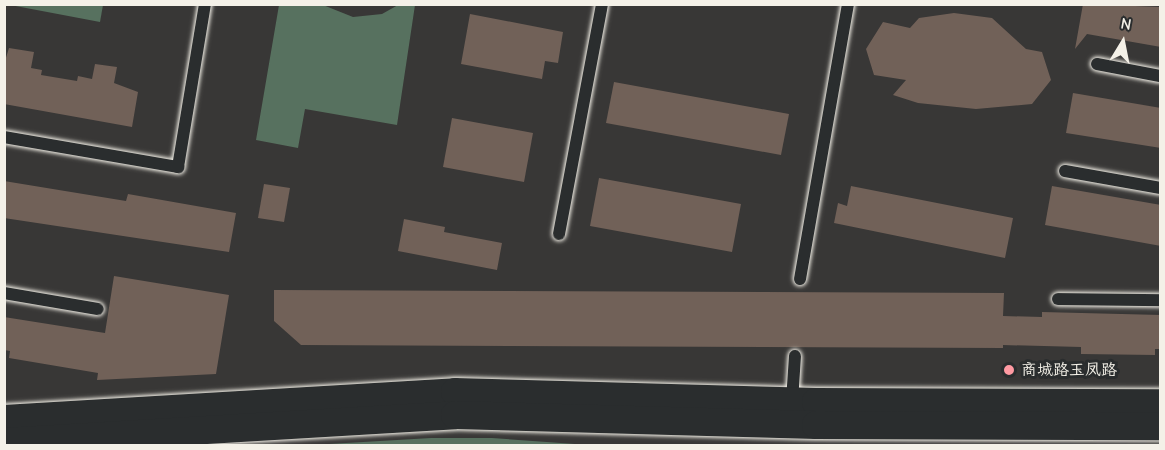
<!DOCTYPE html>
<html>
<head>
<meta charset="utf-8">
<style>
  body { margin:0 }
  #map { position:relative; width:1165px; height:450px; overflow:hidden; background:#383736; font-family:"Comic Neue","LXGW WenKai TC",sans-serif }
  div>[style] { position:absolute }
  .green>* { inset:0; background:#57715f }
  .building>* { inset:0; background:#716158 }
  .roads { filter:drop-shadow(0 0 2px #f4f1e8) drop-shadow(0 0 2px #f4f1e8) }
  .service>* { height:12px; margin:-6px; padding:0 6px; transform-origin:6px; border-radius:6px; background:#2a2d2e }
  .tertiary>* { height:28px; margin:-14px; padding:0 14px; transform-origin:14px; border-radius:14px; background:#2a2d2e }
  .dots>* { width:16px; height:16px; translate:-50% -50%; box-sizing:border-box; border:3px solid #2a2d2e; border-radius:50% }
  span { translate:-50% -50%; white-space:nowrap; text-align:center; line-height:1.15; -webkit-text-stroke:6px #2a2d2e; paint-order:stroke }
  .poi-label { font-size:16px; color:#f4f1e8 }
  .left { translate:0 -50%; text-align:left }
  .frame { position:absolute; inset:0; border:6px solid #f4f1e8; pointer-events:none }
  .north { position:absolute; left:1093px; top:12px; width:60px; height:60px; -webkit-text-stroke:4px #2a2d2e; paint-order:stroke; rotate:10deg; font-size:16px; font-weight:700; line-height:24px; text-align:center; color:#f4f1e8 }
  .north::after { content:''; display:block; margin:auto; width:21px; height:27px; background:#f4f1e8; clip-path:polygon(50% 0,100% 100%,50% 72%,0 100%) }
</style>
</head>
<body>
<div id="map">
  <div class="green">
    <i style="clip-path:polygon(5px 4px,103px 4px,103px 5px,100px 22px)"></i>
    <i style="clip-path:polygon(279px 5px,323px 5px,353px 17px,382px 14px,398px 5px,415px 5px,397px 125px,305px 109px,298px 148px,256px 140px)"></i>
    <i style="clip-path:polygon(431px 438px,492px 438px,589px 445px,312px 445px)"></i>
  </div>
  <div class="building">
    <i style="clip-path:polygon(1083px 4px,1161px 7px,1161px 47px,1087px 34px,1075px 49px)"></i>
    <i style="clip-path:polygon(954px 13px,992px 18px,1026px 49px,1042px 52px,1051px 80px,1032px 104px,976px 109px,918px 103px,893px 95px,906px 80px,874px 75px,866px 49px,883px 22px,910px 28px,919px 18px)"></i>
    <i style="clip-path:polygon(470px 14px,563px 32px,558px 63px,545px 61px,542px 79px,461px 64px)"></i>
    <i style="clip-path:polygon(9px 48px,34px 52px,31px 68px,42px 70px,41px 75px,77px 81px,78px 76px,92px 79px,95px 64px,117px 67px,114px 83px,138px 92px,132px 127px,4px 104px,4px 64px)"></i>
    <i style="clip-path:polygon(614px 82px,789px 114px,781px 155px,606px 123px)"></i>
    <i style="clip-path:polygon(1073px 93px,1161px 108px,1161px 148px,1066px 133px)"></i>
    <i style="clip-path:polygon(452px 118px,533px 133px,524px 182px,443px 167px)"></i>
    <i style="clip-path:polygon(599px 178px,741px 204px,732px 252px,590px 226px)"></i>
    <i style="clip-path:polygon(4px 181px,126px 201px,128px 194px,236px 213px,229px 252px,4px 218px)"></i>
    <i style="clip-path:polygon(264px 184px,290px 188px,284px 222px,258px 218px)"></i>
    <i style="clip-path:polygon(851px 186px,1013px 218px,1005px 258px,834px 223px,838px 203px,847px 206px)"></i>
    <i style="clip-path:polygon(1052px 186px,1161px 205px,1161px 246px,1045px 225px)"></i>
    <i style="clip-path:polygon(404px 219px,445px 227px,444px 232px,502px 243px,497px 270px,398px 251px)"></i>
    <i style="clip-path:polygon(114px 276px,229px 295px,216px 374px,97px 380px,98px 373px,9px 358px,10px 351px,4px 350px,4px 317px,105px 333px)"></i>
    <i style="clip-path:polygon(274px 290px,1004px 293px,1003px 316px,1042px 317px,1042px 312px,1161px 315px,1161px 349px,1155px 349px,1155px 355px,1081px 354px,1081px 347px,1003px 345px,1003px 348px,301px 345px,274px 321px)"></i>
  </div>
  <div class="roads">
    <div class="service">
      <i style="left:1097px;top:64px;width:64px;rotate:10.8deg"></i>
      <i style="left:4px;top:137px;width:177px;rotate:9.8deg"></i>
      <i style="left:178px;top:167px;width:165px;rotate:-80.6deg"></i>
      <i style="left:1065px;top:171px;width:97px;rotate:10.1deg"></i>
      <i style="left:559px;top:234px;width:234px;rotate:-79.4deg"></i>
      <i style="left:800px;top:279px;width:279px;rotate:-80.1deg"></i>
      <i style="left:4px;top:293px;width:95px;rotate:9.7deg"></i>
      <i style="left:1058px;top:299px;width:102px;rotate:0.6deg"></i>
      <i style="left:792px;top:401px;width:45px;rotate:-86.2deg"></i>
    </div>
    <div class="tertiary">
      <i style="left:4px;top:419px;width:452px;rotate:-3.4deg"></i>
      <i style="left:455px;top:392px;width:361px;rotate:1.6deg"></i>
      <i style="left:816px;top:402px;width:344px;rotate:0.2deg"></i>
      <i style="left:4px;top:442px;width:452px;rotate:-3.4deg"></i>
      <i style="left:455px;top:415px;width:361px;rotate:1.6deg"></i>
      <i style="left:816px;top:425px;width:344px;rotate:0.2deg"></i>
    </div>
  </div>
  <div class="dots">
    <i style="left:1009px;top:370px;background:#ff9aa2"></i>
  </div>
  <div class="poi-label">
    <span class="left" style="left:1021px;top:370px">商城路玉凤路</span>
  </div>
  <div class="frame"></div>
  <div class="north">N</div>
</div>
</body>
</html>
